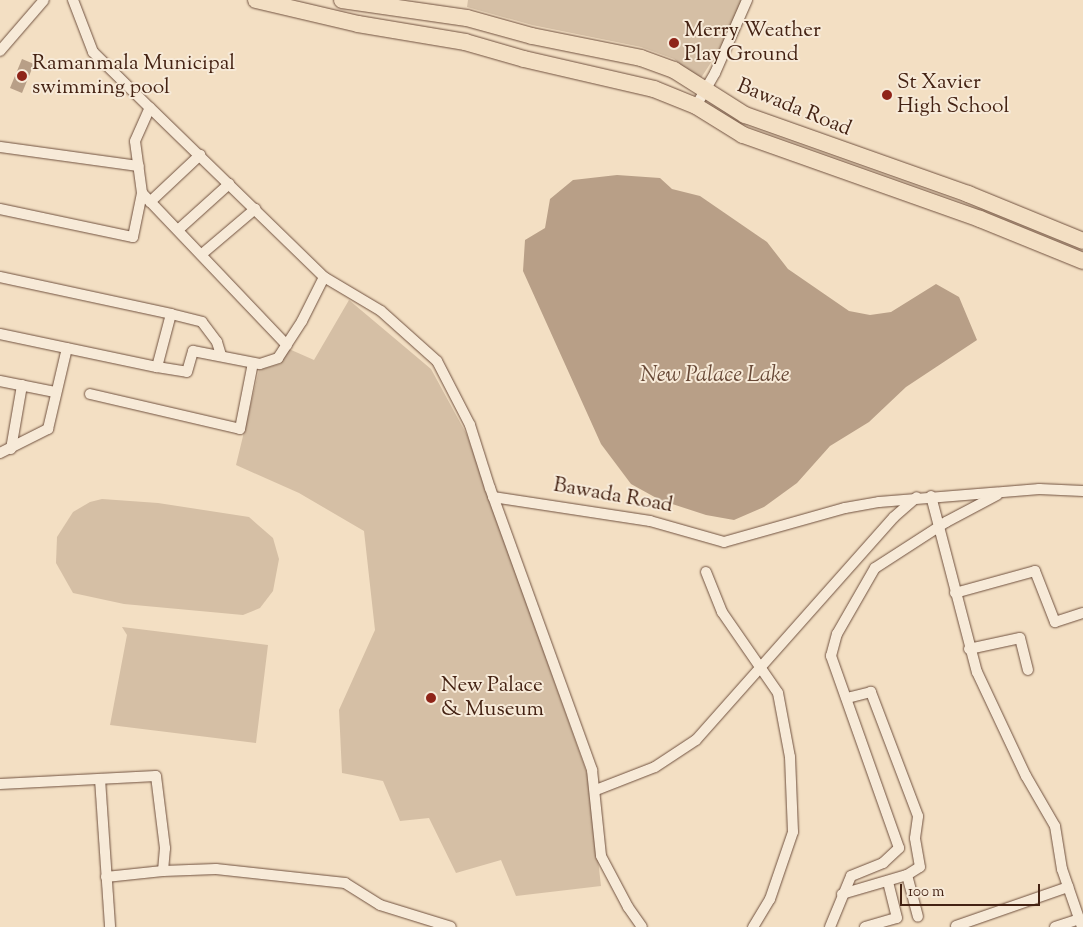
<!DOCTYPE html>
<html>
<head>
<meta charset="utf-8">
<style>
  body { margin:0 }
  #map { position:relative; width:1083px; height:927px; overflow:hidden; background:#f3dfc3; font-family:"Sorts Mill Goudy",serif }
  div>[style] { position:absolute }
  .green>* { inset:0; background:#d5bfa5 }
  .water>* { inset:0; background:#b89f87 }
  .roads { filter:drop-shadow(0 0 1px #70513f) drop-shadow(0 0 1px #70513f) }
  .minor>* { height:10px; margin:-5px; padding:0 5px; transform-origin:5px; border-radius:5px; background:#f7ead8 }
  .primary>* { height:16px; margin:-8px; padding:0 8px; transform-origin:8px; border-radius:8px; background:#f3dfc3 }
  .dots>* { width:14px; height:14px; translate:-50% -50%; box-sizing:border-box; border:2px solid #f7ead8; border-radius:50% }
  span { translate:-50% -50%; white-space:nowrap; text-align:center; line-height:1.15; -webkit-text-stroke:4px #f7ead8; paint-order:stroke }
  .poi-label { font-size:21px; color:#442213 }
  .left { translate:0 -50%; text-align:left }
  .street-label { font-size:21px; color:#442213 }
  .water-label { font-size:22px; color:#674836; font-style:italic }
  .scale { position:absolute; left:900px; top:884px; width:140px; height:22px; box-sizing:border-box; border:2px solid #442213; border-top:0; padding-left:6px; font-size:15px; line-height:18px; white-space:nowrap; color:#442213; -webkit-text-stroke:4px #f7ead8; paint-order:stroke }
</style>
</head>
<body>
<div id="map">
  <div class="green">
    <i style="clip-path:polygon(468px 0,742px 0,721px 47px,699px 81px,674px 59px,641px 47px,532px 25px,467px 7px)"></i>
    <i style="clip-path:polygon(349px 300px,431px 369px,467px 435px,589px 779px,601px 886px,516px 896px,501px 860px,456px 873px,429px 818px,400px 821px,383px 781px,342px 773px,339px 710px,375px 630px,364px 531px,299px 493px,236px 465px,259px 370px,280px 364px,289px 349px,314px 360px)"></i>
    <i style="clip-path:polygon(102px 499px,158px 503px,249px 517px,273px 538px,279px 559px,273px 591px,260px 608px,243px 615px,124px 604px,73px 593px,56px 563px,57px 537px,73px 512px,90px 502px)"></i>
    <i style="clip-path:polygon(122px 627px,268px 645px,256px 743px,110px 725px,127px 635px)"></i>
  </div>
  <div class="water">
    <i style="clip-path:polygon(22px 59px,34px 64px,22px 93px,10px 88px)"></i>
    <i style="clip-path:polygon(617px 175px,660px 178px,672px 189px,700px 196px,767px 242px,788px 269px,849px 311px,870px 315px,891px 312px,936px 284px,959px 297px,977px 340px,906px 387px,869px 422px,830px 446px,797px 483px,764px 507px,734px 520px,706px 515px,660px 500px,631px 484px,601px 444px,523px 271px,525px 240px,545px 228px,550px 199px,573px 180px)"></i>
  </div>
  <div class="roads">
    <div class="minor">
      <i style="left:0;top:51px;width:67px;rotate:-49.2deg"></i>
      <i style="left:696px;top:106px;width:38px;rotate:-60deg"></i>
      <i style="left:715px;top:73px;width:80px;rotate:-66.3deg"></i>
      <i style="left:0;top:147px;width:140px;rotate:7.8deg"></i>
      <i style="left:142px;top:193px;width:210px;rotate:46.4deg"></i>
      <i style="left:150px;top:202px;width:69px;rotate:-43.2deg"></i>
      <i style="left:0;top:209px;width:136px;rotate:11.9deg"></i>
      <i style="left:133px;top:237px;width:45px;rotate:-78.4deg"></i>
      <i style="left:142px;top:193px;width:52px;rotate:-97.7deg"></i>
      <i style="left:135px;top:141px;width:36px;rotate:-66deg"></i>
      <i style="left:150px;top:108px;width:80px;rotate:-135.5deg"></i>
      <i style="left:93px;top:52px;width:56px;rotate:-111deg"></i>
      <i style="left:178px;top:230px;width:69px;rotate:-42deg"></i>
      <i style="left:202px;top:254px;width:70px;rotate:-40.3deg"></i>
      <i style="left:0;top:277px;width:175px;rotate:12.2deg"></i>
      <i style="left:171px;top:314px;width:55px;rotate:104.8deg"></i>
      <i style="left:157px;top:367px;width:30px;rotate:9deg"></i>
      <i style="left:187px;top:372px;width:22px;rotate:-74deg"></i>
      <i style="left:193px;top:351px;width:68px;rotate:11deg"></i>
      <i style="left:260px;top:364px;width:19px;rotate:-18deg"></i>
      <i style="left:278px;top:358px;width:44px;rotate:-57deg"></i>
      <i style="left:302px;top:321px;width:49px;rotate:-63.4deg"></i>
      <i style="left:324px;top:277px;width:243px;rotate:-135.8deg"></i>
      <i style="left:324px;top:277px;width:66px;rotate:30.8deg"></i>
      <i style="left:381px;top:311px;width:75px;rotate:41.8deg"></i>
      <i style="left:437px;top:361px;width:72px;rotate:62.7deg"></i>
      <i style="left:470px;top:425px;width:66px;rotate:72.4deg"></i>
      <i style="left:490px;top:488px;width:300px;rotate:70.1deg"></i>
      <i style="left:592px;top:770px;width:86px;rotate:84deg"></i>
      <i style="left:601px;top:856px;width:58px;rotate:62.1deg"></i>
      <i style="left:628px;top:907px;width:24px;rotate:55deg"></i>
      <i style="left:171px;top:314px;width:32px;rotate:14deg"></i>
      <i style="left:202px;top:322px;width:25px;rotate:53deg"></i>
      <i style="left:217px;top:342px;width:14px;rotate:73deg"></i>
      <i style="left:0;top:334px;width:160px;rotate:11.9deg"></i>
      <i style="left:0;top:381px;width:56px;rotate:11.3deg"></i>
      <i style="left:90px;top:394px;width:154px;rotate:13.1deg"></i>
      <i style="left:240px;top:429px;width:67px;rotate:-78.9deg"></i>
      <i style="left:11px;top:449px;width:65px;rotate:-80.2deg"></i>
      <i style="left:0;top:453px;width:54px;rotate:-26.6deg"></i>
      <i style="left:48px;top:429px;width:83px;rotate:-76.8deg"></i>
      <i style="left:931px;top:496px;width:182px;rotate:75.4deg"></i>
      <i style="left:977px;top:672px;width:115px;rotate:64.8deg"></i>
      <i style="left:1026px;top:776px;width:58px;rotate:59.9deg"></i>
      <i style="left:1055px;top:826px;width:44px;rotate:80.8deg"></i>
      <i style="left:1062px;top:869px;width:61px;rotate:71deg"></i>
      <i style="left:493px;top:497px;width:159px;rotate:8.7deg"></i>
      <i style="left:650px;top:521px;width:77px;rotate:15.8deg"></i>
      <i style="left:724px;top:542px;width:126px;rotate:-15.7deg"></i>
      <i style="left:845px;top:508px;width:35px;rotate:-10deg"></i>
      <i style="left:879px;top:502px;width:161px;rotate:-4.6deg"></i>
      <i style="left:1039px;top:489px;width:44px;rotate:2.6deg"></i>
      <i style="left:706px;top:572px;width:43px;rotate:68.2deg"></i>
      <i style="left:722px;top:612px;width:98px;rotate:55.3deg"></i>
      <i style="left:778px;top:693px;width:65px;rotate:79.4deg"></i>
      <i style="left:790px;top:757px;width:75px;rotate:87.7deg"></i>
      <i style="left:793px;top:832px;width:71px;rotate:108.9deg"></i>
      <i style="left:770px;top:899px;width:33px;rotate:121deg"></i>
      <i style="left:955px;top:593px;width:83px;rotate:-15.4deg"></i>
      <i style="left:1035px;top:571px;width:55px;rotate:68.6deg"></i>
      <i style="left:1055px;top:622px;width:29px;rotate:-18deg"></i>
      <i style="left:969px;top:649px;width:52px;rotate:-12.2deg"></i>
      <i style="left:1020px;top:638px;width:33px;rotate:76deg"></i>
      <i style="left:100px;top:779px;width:148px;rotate:86.1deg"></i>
      <i style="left:0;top:784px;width:156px;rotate:-2.9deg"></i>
      <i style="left:156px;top:776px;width:73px;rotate:82.9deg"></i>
      <i style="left:165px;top:848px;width:23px;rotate:95deg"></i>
      <i style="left:163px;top:871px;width:53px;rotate:-2.2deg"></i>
      <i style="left:216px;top:869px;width:130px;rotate:6.2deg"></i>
      <i style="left:345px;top:883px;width:41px;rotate:32.2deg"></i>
      <i style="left:380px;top:905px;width:74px;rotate:17.2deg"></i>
      <i style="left:596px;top:790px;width:63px;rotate:-21.3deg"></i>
      <i style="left:655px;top:767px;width:49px;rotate:-33.4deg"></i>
      <i style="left:696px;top:740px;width:298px;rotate:-48.4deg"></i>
      <i style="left:894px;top:517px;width:30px;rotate:-41deg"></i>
      <i style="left:907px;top:875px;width:43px;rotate:75.3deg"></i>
      <i style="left:106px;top:877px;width:57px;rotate:-6deg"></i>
      <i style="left:842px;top:894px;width:68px;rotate:-16.3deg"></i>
      <i style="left:907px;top:875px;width:15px;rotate:-32deg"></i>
      <i style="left:920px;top:867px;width:29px;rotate:-100deg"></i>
      <i style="left:915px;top:838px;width:22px;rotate:-82deg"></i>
      <i style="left:918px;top:816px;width:133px;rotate:-110.8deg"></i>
      <i style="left:871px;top:692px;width:25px;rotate:166deg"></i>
      <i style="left:956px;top:926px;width:119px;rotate:-19.2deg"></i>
      <i style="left:830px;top:927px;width:55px;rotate:-67.6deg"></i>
      <i style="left:851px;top:876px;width:35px;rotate:-22deg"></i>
      <i style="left:883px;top:863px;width:22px;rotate:-43deg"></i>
      <i style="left:899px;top:848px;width:204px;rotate:-109.5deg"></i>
      <i style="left:831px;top:656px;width:23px;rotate:-75deg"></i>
      <i style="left:837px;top:634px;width:76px;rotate:-60.1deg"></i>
      <i style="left:875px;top:568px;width:85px;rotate:-32.9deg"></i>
      <i style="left:946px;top:522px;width:58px;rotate:-27.9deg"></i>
      <i style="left:865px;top:927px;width:33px;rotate:-16deg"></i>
      <i style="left:897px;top:918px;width:38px;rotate:-104deg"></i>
      <i style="left:1055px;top:927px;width:25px;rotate:-18deg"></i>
    </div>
    <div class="primary">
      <i style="left:256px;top:0;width:105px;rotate:13.2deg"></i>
      <i style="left:358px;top:24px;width:109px;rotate:9.5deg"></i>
      <i style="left:465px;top:42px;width:61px;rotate:16.1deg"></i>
      <i style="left:524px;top:59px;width:133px;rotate:13deg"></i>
      <i style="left:654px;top:89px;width:45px;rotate:22deg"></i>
      <i style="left:696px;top:106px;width:55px;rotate:31.7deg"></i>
      <i style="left:743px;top:135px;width:251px;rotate:19.5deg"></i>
      <i style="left:980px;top:219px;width:111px;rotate:22.2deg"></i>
      <i style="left:342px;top:0;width:126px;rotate:8.2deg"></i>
      <i style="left:467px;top:18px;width:67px;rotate:15.5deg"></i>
      <i style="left:532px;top:36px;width:111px;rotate:11.4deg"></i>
      <i style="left:641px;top:58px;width:35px;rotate:20deg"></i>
      <i style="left:674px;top:70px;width:84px;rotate:32.4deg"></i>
      <i style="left:745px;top:115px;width:237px;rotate:19.5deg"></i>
      <i style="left:968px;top:194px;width:124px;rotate:22.2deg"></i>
    </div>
  </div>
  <div class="dots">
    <i style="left:674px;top:43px;background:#8f2418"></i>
    <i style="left:22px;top:76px;background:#8f2418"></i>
    <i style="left:887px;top:95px;background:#8f2418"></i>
    <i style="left:431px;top:698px;background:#8f2418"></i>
  </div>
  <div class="poi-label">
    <span class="left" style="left:684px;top:43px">Merry Weather<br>Play Ground</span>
    <span class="left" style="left:32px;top:76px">Ramanmala Municipal<br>swimming pool</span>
    <span class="left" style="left:897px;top:95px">St Xavier<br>High School</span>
    <span class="left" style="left:441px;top:698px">New Palace<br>&amp; Museum</span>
  </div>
  <div class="street-label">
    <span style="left:794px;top:108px;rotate:22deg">Bawada Road</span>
    <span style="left:613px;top:496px;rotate:10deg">Bawada Road</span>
  </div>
  <div class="water-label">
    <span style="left:715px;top:377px">New Palace Lake</span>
  </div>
  <div class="scale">100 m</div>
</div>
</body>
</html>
